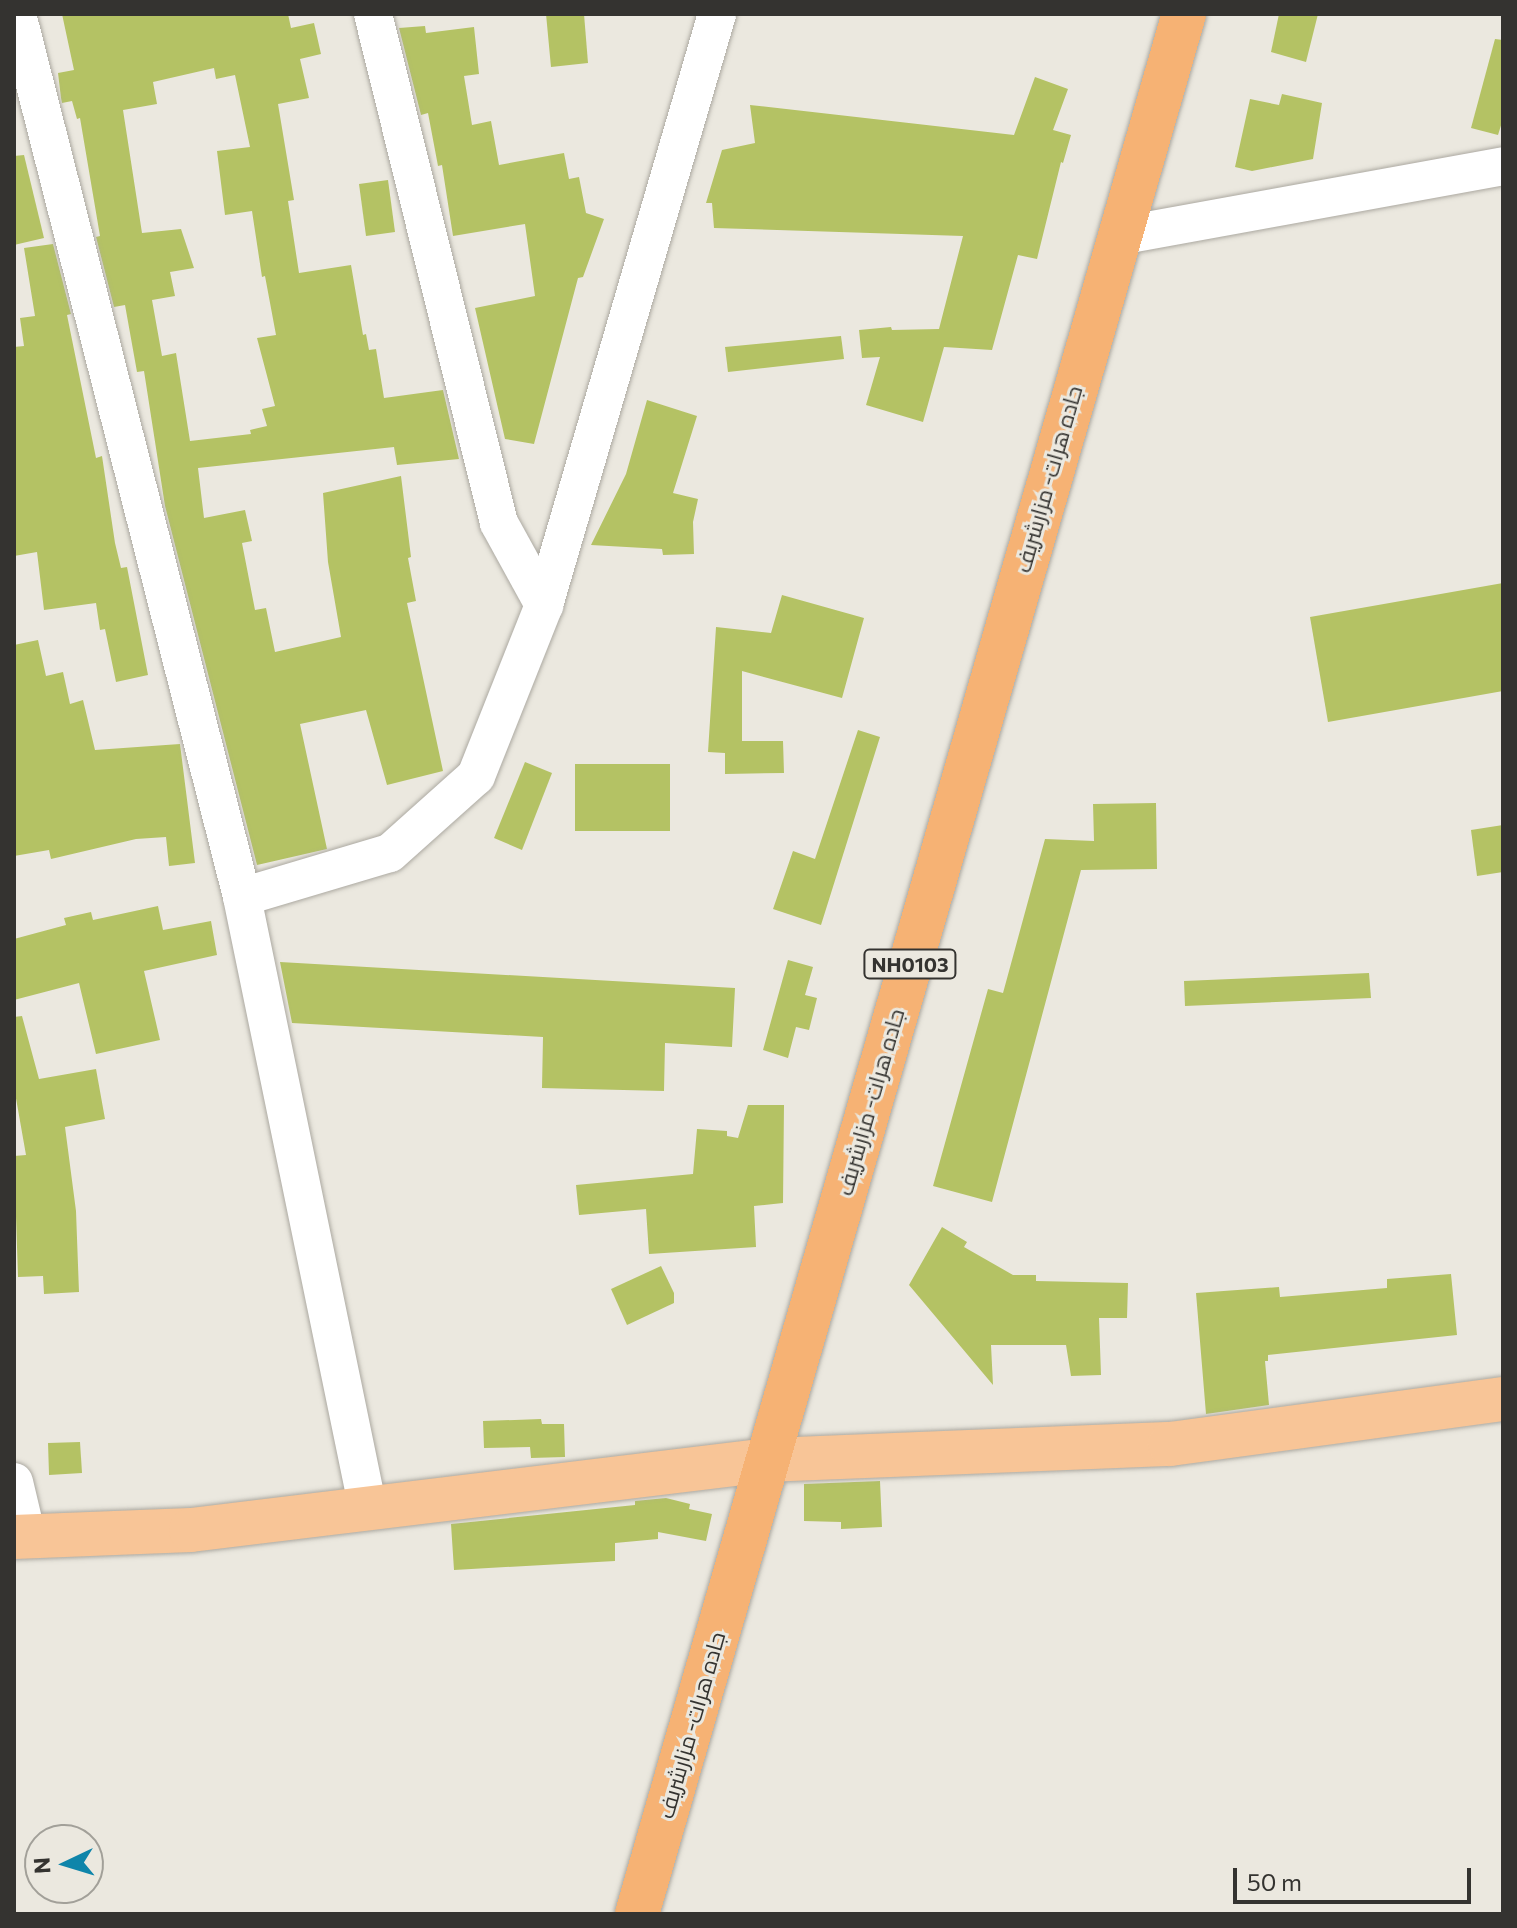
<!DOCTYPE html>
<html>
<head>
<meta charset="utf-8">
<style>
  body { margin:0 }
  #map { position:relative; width:1517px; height:1928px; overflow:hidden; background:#ebe8df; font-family:Commissioner,Cairo,sans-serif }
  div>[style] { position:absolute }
  .building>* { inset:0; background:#b4c264 }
  .roads { filter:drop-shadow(0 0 2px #aca9a1) drop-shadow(0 0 2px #aca9a1) }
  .minor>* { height:38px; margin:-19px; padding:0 19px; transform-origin:19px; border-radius:19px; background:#fff }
  .primary>* { height:44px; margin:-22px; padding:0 22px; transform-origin:22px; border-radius:22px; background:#f8c597 }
  .trunk>* { height:44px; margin:-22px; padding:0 22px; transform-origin:22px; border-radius:22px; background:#f6b274 }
  span { translate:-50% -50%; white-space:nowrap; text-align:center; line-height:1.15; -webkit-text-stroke:6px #ebe8df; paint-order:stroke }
  .shield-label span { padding:2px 6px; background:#ebe8df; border:2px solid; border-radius:6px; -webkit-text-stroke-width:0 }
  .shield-label { font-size:20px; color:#343330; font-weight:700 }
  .street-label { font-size:22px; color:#343330 }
  .frame { position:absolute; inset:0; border:16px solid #343330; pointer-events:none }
  .north { position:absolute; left:24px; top:1824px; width:80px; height:80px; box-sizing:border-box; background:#ebe8df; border:2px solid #a2a099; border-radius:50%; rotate:266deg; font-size:22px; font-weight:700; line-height:32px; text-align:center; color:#343330 }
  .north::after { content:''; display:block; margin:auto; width:28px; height:36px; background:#0f85aa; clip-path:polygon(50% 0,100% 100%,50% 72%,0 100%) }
  .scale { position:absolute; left:1233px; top:1868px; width:238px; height:36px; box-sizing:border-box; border:4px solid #343330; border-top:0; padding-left:10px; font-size:24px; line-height:28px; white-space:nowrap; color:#343330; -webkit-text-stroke:6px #ebe8df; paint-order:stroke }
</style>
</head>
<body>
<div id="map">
  <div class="building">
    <i style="clip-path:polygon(evenodd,62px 14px,288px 14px,291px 28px,314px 23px,321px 54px,300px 59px,309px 98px,278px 104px,294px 200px,288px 201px,299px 273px,351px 265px,363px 335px,366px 334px,369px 350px,376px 349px,384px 398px,443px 390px,459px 459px,397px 465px,394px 447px,198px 468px,204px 518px,245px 510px,252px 541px,242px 543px,255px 610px,266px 608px,275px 652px,341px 637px,328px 562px,323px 493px,401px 476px,411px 557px,408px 558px,416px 601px,407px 603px,443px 771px,387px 785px,366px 710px,300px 724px,327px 849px,257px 865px,165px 506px,144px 371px,137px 372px,125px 305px,114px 307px,96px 237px,100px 236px,80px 118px,77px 119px,72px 101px,62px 103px,61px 98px,58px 73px,74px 70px,62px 14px,214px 68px,216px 79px,235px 75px,250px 147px,217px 151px,225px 215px,252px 211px,262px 277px,265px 276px,276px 335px,257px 338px,275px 406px,262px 409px,267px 426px,250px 430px,251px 434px,190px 441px,176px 353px,162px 356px,152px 300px,175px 296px,170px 272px,194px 268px,181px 229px,142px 233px,123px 110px,157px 104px,153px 82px,214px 68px)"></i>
    <i style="clip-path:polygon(546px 14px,584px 14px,588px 63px,551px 67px)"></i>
    <i style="clip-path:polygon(1279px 14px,1318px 14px,1306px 62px,1271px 52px)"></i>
    <i style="clip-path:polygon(425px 26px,426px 33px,474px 27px,479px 74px,464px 76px,472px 125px,491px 121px,499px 165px,564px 153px,569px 179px,579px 177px,586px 213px,604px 219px,583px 277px,578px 278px,534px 444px,505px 439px,475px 308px,535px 296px,525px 224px,453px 236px,442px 165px,438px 166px,428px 113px,421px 115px,399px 28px)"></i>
    <i style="clip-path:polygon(1495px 39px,1503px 40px,1503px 119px,1498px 135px,1471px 128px)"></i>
    <i style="clip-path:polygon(1035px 77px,1068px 89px,1053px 130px,1071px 135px,1063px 163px,1061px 162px,1037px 259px,1018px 255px,992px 350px,944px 347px,923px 422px,866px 405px,880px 357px,862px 358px,859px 330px,891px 327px,892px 330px,939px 329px,963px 236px,714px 228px,712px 203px,706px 203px,722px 150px,755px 143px,750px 105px,1014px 135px)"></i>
    <i style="clip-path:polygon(1282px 94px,1322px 103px,1313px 159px,1252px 171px,1235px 167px,1250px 99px,1279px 105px)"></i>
    <i style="clip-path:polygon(24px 155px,44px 238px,14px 245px,14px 156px)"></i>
    <i style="clip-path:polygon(388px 180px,395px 232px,366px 236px,359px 184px)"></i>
    <i style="clip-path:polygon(53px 244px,71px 314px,67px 315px,96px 458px,102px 456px,115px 543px,121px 568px,127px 567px,148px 675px,116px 682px,105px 629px,100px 630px,96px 603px,44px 610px,37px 552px,14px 556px,14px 347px,24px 346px,20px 318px,35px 316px,24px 248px)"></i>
    <i style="clip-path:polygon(841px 336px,844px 359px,728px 372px,725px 347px)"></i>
    <i style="clip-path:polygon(647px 400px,697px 416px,673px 493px,698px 499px,693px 522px,694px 554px,663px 555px,662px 549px,591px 545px,626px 474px)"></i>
    <i style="clip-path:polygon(1503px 583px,1503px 691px,1328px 722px,1310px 617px)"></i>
    <i style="clip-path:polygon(782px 595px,864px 618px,842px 698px,742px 671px,742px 741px,783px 741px,784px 773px,725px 774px,725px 753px,708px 752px,716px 627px,771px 633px)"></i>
    <i style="clip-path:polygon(38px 640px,46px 676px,63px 672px,70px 704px,83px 700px,95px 750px,180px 744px,195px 863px,169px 866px,166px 837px,136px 839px,51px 859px,49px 850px,14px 856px,14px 645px)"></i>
    <i style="clip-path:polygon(858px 730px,880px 737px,821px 925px,773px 909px,793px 851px,815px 859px)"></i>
    <i style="clip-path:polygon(525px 762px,552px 773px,522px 850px,494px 838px)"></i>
    <i style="clip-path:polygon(575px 764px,670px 764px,670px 831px,575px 831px)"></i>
    <i style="clip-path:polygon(1156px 803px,1157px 869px,1081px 870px,992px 1202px,933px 1186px,988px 989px,1003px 993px,1045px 839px,1094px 841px,1093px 804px)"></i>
    <i style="clip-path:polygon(1503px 825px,1503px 872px,1477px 876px,1471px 830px)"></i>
    <i style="clip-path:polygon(158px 906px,163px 930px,211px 921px,217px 955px,144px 971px,160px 1040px,96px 1054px,79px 983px,14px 1000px,14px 939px,66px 925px,64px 918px,91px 912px,93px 920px)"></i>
    <i style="clip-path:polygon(788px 960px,813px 967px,805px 995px,817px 998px,809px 1030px,796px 1027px,788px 1058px,763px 1050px)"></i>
    <i style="clip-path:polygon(280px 962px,735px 988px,732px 1047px,665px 1043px,664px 1091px,542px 1088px,543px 1037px,292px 1023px)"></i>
    <i style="clip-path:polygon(1369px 973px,1371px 998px,1185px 1006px,1184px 981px)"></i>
    <i style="clip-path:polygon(22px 1016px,39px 1079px,96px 1069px,105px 1119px,65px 1127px,76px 1211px,79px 1292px,44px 1294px,43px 1276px,18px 1277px,14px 1156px,26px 1155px,14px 1087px,14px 1017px)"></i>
    <i style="clip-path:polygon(748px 1105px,784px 1105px,783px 1203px,754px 1206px,756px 1247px,649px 1254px,646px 1209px,579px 1215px,576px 1185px,693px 1174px,697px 1129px,727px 1131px,727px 1136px,738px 1138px)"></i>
    <i style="clip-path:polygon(942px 1227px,967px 1242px,964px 1247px,1013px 1275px,1036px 1275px,1036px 1281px,1128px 1283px,1127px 1318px,1099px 1318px,1101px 1375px,1071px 1376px,1066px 1345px,991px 1345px,993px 1385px,909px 1285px)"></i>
    <i style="clip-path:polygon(661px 1266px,674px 1293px,674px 1303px,627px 1325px,611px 1289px)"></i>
    <i style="clip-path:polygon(1451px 1274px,1457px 1335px,1268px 1355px,1268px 1361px,1265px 1361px,1269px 1405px,1206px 1414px,1196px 1293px,1279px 1287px,1280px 1297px,1387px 1288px,1387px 1279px)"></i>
    <i style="clip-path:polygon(541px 1419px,542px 1424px,564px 1424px,565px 1457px,531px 1458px,530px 1447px,484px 1448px,483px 1421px)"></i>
    <i style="clip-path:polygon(80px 1442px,82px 1473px,49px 1475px,48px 1443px)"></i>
    <i style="clip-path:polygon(880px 1481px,882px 1527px,841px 1529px,841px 1522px,804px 1521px,804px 1484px)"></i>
    <i style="clip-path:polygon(666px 1498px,690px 1504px,689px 1509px,712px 1514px,706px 1541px,658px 1532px,658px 1539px,615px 1543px,615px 1561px,454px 1570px,451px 1524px,635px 1505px,635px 1501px)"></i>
  </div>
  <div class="roads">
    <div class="minor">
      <i style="left:17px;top:14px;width:911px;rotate:75.7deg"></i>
      <i style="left:242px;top:897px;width:625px;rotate:78.37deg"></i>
      <i style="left:373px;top:14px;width:524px;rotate:76.1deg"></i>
      <i style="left:499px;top:523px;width:94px;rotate:61.2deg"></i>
      <i style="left:1119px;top:236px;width:390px;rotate:-10.3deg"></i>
      <i style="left:242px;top:897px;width:154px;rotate:-16.6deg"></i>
      <i style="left:390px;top:853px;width:115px;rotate:-41.8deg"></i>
      <i style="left:476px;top:776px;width:184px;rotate:-68.3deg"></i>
      <i style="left:544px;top:605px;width:616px;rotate:-73.68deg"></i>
      <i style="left:14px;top:1482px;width:57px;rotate:76.7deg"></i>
    </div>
    <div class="primary">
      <i style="left:14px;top:1537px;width:177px;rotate:-2.3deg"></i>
      <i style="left:191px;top:1530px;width:581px;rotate:-6.92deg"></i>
      <i style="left:768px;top:1460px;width:402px;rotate:-2.3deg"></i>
      <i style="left:1170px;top:1444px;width:336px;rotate:-7.7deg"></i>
    </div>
    <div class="trunk">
      <i style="left:637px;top:1914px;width:1977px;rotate:-73.94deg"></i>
    </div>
  </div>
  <div class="shield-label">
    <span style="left:910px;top:964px">NH0103</span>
  </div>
  <div class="street-label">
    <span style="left:1048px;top:479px;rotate:-74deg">جاده هرات- مزارشریف</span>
    <span style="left:870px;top:1102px;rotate:-74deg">جاده هرات- مزارشریف</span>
    <span style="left:691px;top:1725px;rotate:-74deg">جاده هرات- مزارشریف</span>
  </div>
  <div class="frame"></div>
  <div class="north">N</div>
  <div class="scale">50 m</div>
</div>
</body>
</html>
